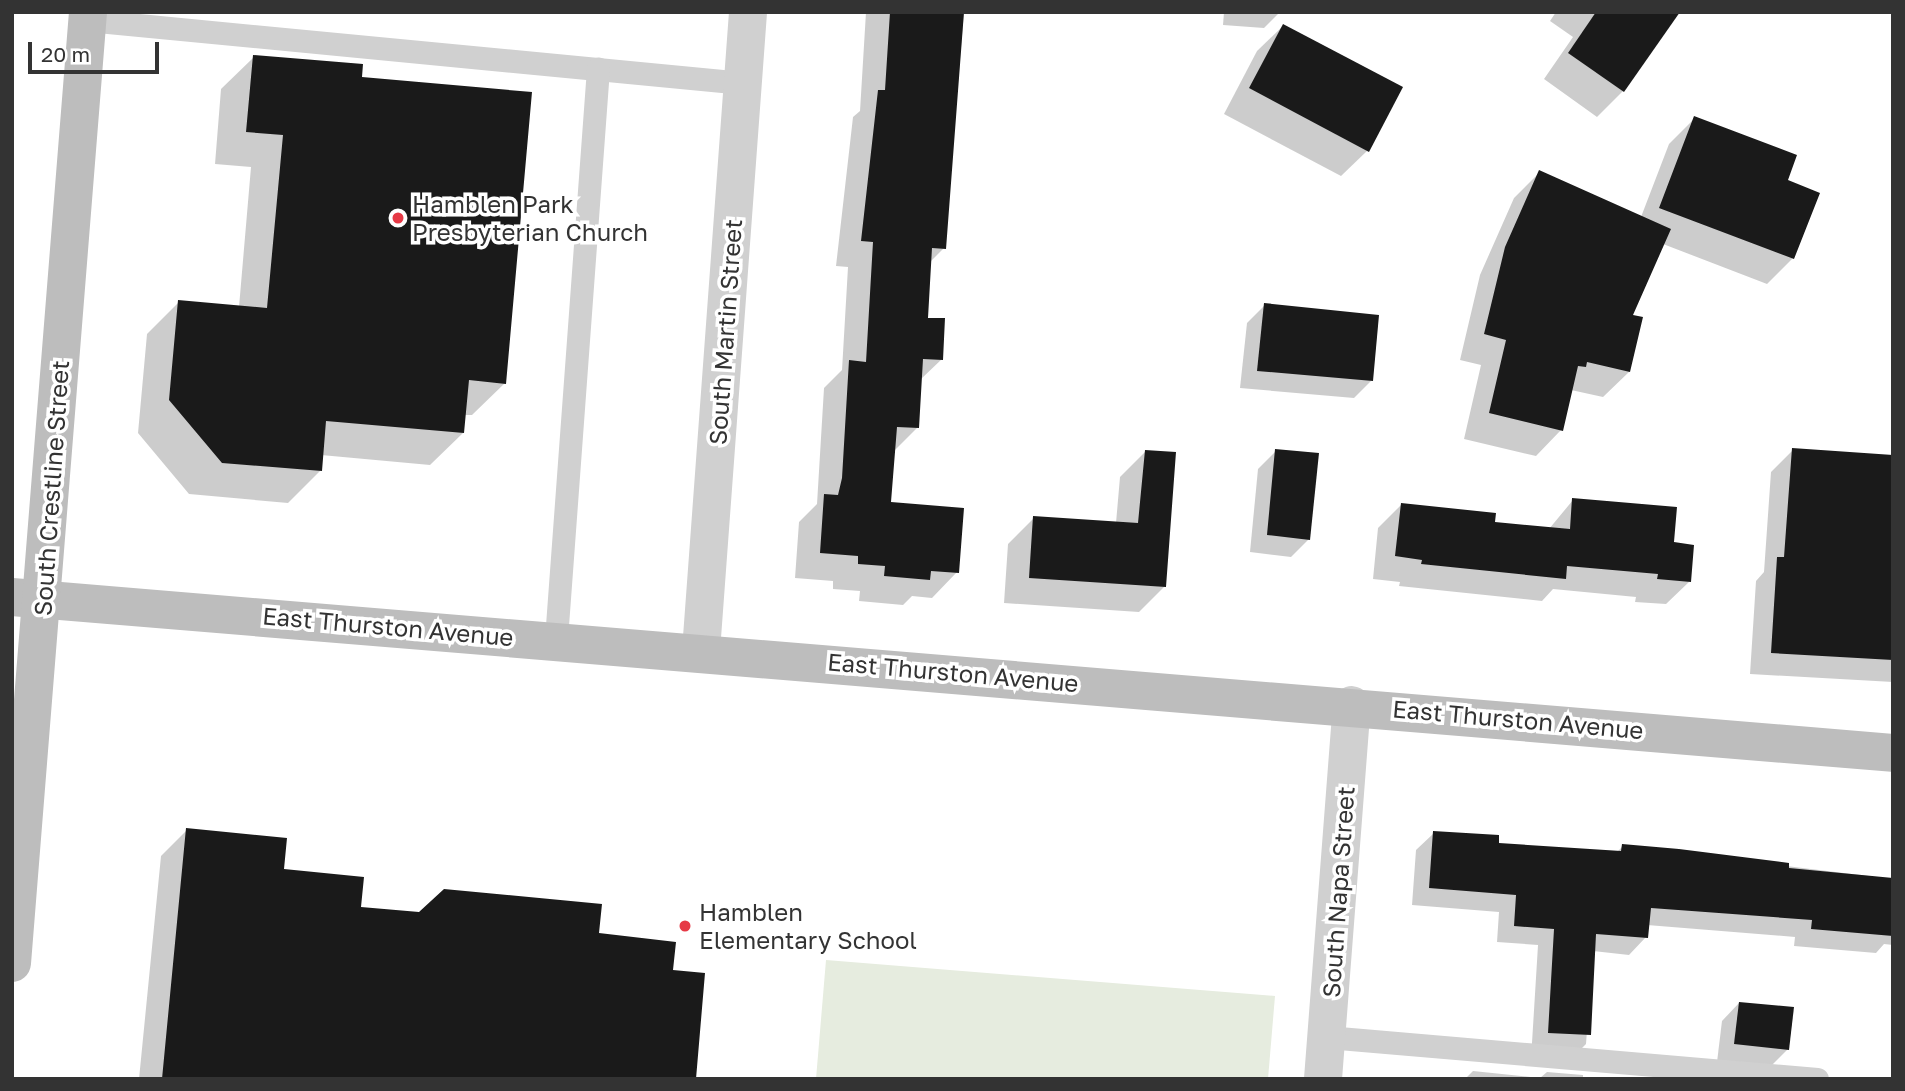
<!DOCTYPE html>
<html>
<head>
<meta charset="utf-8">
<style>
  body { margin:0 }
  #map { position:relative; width:1905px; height:1091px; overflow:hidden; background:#fff; font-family:"Golos Text",sans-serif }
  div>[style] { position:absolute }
  .green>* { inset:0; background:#e6ecdf }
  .shadow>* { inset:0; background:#0003 }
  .building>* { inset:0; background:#1a1a1a }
  .lane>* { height:23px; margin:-11.5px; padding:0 11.5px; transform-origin:11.5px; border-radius:11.5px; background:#d0d0d0 }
  .street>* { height:38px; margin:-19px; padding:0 19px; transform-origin:19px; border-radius:19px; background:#d0d0d0 }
  .secondary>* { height:38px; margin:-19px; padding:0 19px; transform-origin:19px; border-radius:19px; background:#bdbdbd }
  .dots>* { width:19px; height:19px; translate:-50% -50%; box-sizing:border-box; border:4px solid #fff; border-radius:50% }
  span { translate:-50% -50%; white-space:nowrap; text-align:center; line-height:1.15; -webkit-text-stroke:7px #fff; paint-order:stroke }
  .poi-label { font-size:24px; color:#333 }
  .left { translate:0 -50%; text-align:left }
  .street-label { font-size:24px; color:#333 }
  .frame { position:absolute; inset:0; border:14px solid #333; pointer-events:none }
  .scale { position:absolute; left:28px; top:42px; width:131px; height:32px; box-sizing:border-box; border:4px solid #333; border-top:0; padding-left:9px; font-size:21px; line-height:24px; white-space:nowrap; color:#333; -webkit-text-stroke:5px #fff; paint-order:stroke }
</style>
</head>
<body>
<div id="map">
  <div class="green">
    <i style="clip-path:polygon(826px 960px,1275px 996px,1268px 1079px,816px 1079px)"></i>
  </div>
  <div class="shadow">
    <i style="clip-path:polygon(866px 12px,964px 12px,944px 248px,929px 263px,926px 319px,942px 359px,920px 380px,918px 427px,893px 452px,889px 504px,957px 572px,932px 598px,912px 596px,903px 605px,859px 601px,860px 591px,833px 589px,833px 581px,795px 578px,799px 522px,817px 504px,824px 388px,842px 370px,848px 267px,836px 266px,853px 117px,860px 111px)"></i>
    <i style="clip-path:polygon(1224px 12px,1280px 12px,1264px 28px,1223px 25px)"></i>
    <i style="clip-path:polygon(1556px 12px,1678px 12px,1623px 91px,1597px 117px,1544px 79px,1573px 37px,1550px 21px)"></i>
    <i style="clip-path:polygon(1283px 26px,1367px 151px,1341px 176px,1224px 114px,1257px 51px)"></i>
    <i style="clip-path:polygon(254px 57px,360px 78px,505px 383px,472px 415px,464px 415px,463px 433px,430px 465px,321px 455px,320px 471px,288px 503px,189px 494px,138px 433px,147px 334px,179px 302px,239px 307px,251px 167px,215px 164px,221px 89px)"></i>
    <i style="clip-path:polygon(1695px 118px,1786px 181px,1793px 258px,1767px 284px,1663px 244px,1631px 316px,1629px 372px,1603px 397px,1571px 390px,1561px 430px,1536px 456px,1464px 439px,1481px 365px,1460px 360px,1480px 275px,1514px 198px,1540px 172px,1641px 217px,1669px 144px)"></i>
    <i style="clip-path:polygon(1265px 305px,1371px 381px,1354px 398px,1240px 388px,1247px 323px)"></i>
    <i style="clip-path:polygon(1793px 450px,1893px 457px,1893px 682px,1750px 674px,1756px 581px,1764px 572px,1771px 472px)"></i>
    <i style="clip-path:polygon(1276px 451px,1309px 539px,1291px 557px,1250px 552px,1258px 469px)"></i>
    <i style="clip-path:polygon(1145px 452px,1165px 586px,1139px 612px,1004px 603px,1008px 544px,1034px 518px,1116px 523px,1120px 477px)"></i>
    <i style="clip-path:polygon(1573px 500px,1672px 544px,1689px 582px,1666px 604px,1635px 602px,1636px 597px,1553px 589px,1542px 601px,1399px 586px,1400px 582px,1373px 579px,1378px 528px,1401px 505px,1493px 524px,1549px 529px)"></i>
    <i style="clip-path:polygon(187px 830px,359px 908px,597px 935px,672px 971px,694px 1079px,139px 1079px,161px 856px)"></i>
    <i style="clip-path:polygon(1434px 833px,1497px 844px,1616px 853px,1623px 846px,1893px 879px,1893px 945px,1884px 944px,1876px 953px,1794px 946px,1795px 937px,1647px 925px,1646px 937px,1629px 955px,1593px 951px,1586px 1044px,1568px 1062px,1531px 1059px,1538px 945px,1497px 942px,1499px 912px,1412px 905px,1416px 850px)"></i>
    <i style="clip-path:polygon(1739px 1003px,1788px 1049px,1770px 1067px,1717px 1062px,1722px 1021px)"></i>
    <i style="clip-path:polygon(1473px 1071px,1540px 1078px,1547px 1072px,1583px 1075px,1583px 1079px,1465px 1079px)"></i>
  </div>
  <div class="building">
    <i style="clip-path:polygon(890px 12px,964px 12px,946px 249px,932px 248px,928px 318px,945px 318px,943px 360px,923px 359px,919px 428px,897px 427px,891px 502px,964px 508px,959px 573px,931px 571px,930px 580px,884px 576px,885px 566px,858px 564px,858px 556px,820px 553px,824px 494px,838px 495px,842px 478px,849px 360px,866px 362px,873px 242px,861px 241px,878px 90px,885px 90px)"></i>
    <i style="clip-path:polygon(1596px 12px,1680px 12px,1624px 92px,1568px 53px)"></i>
    <i style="clip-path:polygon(1283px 24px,1403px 87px,1369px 152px,1249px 88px)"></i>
    <i style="clip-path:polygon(253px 55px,363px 64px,362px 77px,532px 92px,506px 384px,469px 380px,464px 433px,326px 421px,322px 471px,222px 463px,169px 400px,178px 300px,267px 308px,283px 135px,246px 132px)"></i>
    <i style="clip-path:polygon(1694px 116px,1797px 155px,1788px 180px,1820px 193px,1794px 259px,1659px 208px)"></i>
    <i style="clip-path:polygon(1539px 170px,1671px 229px,1633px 315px,1643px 317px,1630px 372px,1587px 362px,1586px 367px,1578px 366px,1563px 431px,1489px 413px,1506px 340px,1484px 334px,1505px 247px)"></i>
    <i style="clip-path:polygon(1264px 303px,1379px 315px,1373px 381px,1257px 371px)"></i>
    <i style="clip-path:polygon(1792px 448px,1893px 455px,1893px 660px,1771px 653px,1777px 557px,1784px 557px)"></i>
    <i style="clip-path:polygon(1275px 449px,1319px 453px,1310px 540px,1267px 535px)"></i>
    <i style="clip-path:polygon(1145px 450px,1176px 452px,1166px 587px,1029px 578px,1033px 516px,1138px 523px)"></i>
    <i style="clip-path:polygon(1572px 498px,1677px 507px,1674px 542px,1694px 545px,1691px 582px,1657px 579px,1658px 574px,1567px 566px,1566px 579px,1421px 564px,1422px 560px,1395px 556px,1401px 503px,1496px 513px,1495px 522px,1570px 529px)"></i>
    <i style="clip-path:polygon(186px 828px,287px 838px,284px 869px,364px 877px,361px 907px,419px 912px,444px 889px,602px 904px,599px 933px,676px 942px,673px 970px,705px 973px,696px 1079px,162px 1079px)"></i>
    <i style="clip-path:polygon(1433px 831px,1499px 835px,1499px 843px,1621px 851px,1622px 844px,1679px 849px,1789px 863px,1789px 868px,1893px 878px,1893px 936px,1811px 929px,1812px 920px,1651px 908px,1648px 938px,1596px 934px,1591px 1035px,1548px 1033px,1554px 929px,1514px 926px,1516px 895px,1429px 888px)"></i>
    <i style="clip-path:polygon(1739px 1002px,1794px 1007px,1789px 1050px,1734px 1044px)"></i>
  </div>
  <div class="lane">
    <i style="left:87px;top:20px;width:659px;rotate:5.49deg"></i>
    <i style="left:556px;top:639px;width:572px;rotate:-85.79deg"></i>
    <i style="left:1327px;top:1037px;width:492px;rotate:4.9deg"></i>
  </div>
  <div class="street">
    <i style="left:701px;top:651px;width:641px;rotate:-85.79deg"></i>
    <i style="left:1323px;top:1079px;width:375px;rotate:-85.6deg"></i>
  </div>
  <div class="secondary">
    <i style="left:12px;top:597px;width:1887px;rotate:4.74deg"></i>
    <i style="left:12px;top:963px;width:954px;rotate:-85.43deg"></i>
  </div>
  <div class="dots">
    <i style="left:398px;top:218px;background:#e63946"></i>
    <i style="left:685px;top:926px;background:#e63946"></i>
  </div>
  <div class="poi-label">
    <span class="left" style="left:412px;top:218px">Hamblen Park<br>Presbyterian Church</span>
    <span class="left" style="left:699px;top:926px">Hamblen<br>Elementary School</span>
  </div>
  <div class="street-label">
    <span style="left:725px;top:332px;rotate:-86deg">South Martin Street</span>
    <span style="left:51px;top:488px;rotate:-86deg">South Crestline Street</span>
    <span style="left:388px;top:626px;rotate:5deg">East Thurston Avenue</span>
    <span style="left:953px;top:672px;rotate:5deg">East Thurston Avenue</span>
    <span style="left:1518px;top:719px;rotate:5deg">East Thurston Avenue</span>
    <span style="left:1338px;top:892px;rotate:-86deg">South Napa Street</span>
  </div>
  <div class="frame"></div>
  <div class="scale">20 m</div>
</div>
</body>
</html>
